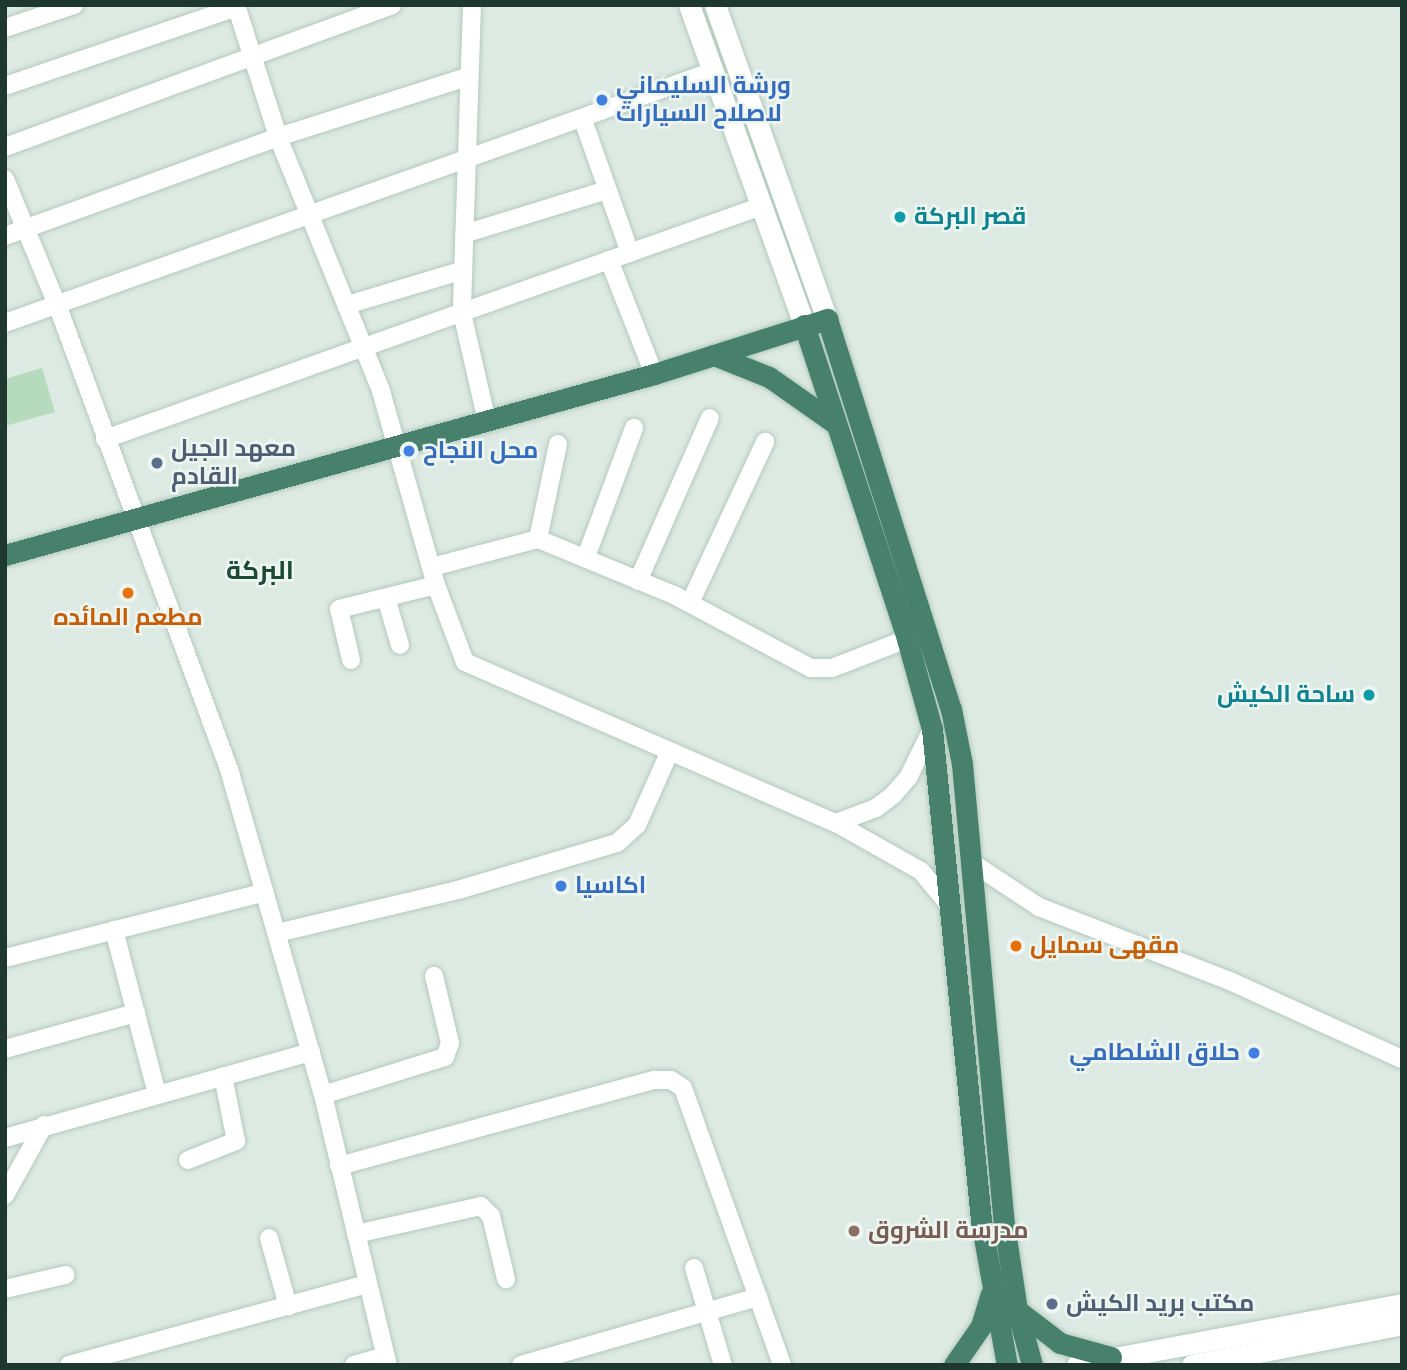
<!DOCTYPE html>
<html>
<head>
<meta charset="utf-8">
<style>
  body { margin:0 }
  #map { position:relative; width:1407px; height:1370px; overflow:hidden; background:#dde9e3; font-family:"Fira Sans",Cairo,sans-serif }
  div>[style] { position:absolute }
  .green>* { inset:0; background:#b6dbbc }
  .roads { filter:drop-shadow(0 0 2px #b1c9be) drop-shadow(0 0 2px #b1c9be) }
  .minor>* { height:18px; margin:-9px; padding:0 9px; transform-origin:9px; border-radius:9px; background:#fff }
  .secondary>* { height:21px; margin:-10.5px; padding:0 10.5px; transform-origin:10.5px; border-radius:10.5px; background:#fff }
  .trunk>* { height:21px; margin:-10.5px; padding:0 10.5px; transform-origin:10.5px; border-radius:10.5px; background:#47816e }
  .dots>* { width:19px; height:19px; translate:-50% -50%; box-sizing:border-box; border:4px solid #eef6f1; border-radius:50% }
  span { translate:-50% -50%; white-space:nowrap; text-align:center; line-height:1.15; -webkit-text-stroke:5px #eef6f1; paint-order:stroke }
  .shop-label { font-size:24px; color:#366cbe; font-weight:700 }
  .left { translate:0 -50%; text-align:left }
  .right { translate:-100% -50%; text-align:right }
  .culture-label { font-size:24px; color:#0d838f; font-weight:700 }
  .service-label { font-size:24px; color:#4e5e75; font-weight:700 }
  .food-label { font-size:24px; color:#c56008; font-weight:700 }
  .education-label { font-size:24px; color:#785e54; font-weight:700 }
  .neighbourhood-label { font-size:26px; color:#1c4a3a; font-weight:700 }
  .frame { position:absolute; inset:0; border:7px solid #1f382f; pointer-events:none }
</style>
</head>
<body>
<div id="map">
  <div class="green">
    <i style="clip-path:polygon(42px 368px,55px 412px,5px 426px,5px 379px)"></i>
  </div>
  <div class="roads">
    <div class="minor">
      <i style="left:236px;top:5px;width:139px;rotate:72.3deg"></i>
      <i style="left:278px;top:137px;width:274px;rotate:67.9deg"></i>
      <i style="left:381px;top:391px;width:202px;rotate:74.2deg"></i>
      <i style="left:436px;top:585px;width:82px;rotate:69.4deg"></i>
      <i style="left:465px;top:662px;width:404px;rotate:23.5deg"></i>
      <i style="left:836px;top:823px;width:98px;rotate:29.5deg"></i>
      <i style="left:921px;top:871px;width:44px;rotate:50.5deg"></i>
      <i style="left:472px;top:5px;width:308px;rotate:91.9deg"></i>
      <i style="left:462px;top:313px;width:111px;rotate:77deg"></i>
      <i style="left:5px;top:28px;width:73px;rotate:-18.4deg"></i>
      <i style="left:5px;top:86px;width:245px;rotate:-18.8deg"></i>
      <i style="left:583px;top:120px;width:141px;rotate:70.5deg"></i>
      <i style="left:5px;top:147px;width:412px;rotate:-20.1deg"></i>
      <i style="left:5px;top:179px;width:139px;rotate:67.5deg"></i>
      <i style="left:58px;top:307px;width:497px;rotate:69.7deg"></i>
      <i style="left:230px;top:773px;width:335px;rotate:73.9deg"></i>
      <i style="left:323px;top:1095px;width:278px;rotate:76.5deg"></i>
      <i style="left:464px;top:234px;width:150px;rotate:-17.1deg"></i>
      <i style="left:5px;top:236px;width:290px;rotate:-19.9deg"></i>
      <i style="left:278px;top:137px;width:198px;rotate:-17.6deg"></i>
      <i style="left:609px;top:260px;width:123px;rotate:68.5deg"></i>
      <i style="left:347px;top:305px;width:118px;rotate:-16.7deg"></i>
      <i style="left:5px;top:323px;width:752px;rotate:-19.59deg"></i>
      <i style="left:105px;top:439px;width:697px;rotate:-19.53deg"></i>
      <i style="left:538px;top:539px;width:97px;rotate:-78.1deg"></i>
      <i style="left:586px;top:557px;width:138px;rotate:-69.6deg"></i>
      <i style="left:432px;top:567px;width:110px;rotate:-14.8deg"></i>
      <i style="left:538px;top:539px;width:147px;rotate:22.4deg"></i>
      <i style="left:674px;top:595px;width:155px;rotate:28.1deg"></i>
      <i style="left:811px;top:668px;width:21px"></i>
      <i style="left:832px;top:668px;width:80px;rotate:-21.1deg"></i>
      <i style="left:638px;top:581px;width:178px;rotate:-66.2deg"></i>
      <i style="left:386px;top:598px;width:49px;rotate:73.4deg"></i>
      <i style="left:690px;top:603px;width:178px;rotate:-65deg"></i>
      <i style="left:351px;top:660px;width:52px;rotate:-103.2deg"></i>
      <i style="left:339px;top:609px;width:100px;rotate:-13.9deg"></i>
      <i style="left:836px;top:823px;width:43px;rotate:-20.6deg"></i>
      <i style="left:876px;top:808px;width:21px;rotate:-37deg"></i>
      <i style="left:893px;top:795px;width:23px;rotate:-49deg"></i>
      <i style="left:908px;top:778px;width:55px;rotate:-63.9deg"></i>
      <i style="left:971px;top:862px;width:82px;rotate:33.5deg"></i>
      <i style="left:1039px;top:907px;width:207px;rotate:21.2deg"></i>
      <i style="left:1232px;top:982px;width:187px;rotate:24.4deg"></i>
      <i style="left:114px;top:930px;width:170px;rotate:75.3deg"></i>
      <i style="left:277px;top:933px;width:186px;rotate:-13.4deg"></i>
      <i style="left:458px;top:890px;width:166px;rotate:-16.5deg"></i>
      <i style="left:617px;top:843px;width:27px;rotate:-42deg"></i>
      <i style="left:637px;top:825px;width:79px;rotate:-66deg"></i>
      <i style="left:5px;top:958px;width:268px;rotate:-14.2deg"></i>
      <i style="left:5px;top:1049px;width:136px;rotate:-15.4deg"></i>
      <i style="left:323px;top:1095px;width:128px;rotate:-17.3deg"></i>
      <i style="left:445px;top:1057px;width:15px;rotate:-70deg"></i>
      <i style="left:450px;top:1043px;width:69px;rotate:-103.4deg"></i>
      <i style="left:5px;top:1138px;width:318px;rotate:-15.7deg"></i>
      <i style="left:188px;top:1160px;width:52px;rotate:-21.6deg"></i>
      <i style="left:236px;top:1141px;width:66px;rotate:-101.3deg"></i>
      <i style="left:339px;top:1166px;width:327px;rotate:-15.3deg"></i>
      <i style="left:654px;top:1080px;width:17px"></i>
      <i style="left:671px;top:1080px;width:14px;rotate:34deg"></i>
      <i style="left:683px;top:1088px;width:294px;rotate:70.3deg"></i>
      <i style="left:5px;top:1195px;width:80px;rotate:-60.9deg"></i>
      <i style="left:356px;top:1234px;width:128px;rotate:-12.6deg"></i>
      <i style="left:481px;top:1206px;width:14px;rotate:45deg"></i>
      <i style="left:491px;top:1216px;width:65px;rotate:76.6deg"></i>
      <i style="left:269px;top:1238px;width:71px;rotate:74.4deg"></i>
      <i style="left:694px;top:1268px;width:101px;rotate:73.4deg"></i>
      <i style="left:5px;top:1289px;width:62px;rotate:-13.1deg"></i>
      <i style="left:69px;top:1365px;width:310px;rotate:-15.2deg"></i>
      <i style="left:354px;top:1365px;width:33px;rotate:-16deg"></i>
      <i style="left:521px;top:1365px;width:247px;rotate:-16deg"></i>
    </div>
    <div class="secondary">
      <i style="left:689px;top:5px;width:340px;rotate:70.2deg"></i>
      <i style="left:715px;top:5px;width:333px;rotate:70.4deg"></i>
      <i style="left:1077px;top:1365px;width:331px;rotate:-10.6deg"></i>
      <i style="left:1192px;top:1365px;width:214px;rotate:-11deg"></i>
    </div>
    <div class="trunk">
      <i style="left:804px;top:325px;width:330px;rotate:71.8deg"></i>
      <i style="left:907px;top:639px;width:93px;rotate:74.5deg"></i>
      <i style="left:932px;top:729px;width:494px;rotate:84.3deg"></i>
      <i style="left:981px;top:1221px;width:146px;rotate:79.8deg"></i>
      <i style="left:714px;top:355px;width:59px;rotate:21.8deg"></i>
      <i style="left:769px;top:377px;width:82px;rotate:35deg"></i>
      <i style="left:5px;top:555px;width:674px;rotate:-15.58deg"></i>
      <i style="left:654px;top:374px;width:182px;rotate:-17.6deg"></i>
      <i style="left:827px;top:319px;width:409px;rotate:72.4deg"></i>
      <i style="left:951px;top:709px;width:56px;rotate:78.7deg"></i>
      <i style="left:962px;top:764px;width:462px;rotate:84.8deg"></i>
      <i style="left:1004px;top:1224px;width:87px;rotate:81.4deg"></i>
      <i style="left:1017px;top:1310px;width:57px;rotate:74.7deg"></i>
      <i style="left:1017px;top:1310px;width:54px;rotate:37.5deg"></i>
      <i style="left:1060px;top:1343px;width:53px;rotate:15.4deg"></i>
      <i style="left:954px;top:1365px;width:47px;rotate:-55.3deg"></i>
      <i style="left:981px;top:1326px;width:34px;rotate:-73deg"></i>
    </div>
  </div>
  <div class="dots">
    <i style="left:602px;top:100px;background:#3f7fe0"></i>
    <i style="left:900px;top:217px;background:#0f9aa8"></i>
    <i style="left:409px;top:451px;background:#3f7fe0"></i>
    <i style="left:157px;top:463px;background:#5c6f8a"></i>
    <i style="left:128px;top:593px;background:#e8710a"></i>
    <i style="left:1369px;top:695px;background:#0f9aa8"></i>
    <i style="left:561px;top:886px;background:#3f7fe0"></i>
    <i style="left:1016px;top:946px;background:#e8710a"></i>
    <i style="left:1254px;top:1053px;background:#3f7fe0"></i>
    <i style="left:854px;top:1231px;background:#8d6e63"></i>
    <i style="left:1052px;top:1304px;background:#5c6f8a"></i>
  </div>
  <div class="shop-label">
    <span class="left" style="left:616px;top:100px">ورشة السليماني<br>لاصلاح السيارات</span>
    <span class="left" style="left:423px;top:451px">محل النجاح</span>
    <span class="left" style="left:575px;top:886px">اكاسيا</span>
    <span class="right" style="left:1240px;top:1053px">حلاق الشلطامي</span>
  </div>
  <div class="culture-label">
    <span class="left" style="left:914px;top:217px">قصر البركة</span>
    <span class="right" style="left:1355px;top:695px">ساحة الكيش</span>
  </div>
  <div class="service-label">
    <span class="left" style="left:171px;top:463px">معهد الجيل<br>القادم</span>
    <span class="left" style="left:1066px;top:1304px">مكتب بريد الكيش</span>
  </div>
  <div class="food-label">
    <span style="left:128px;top:618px">مطعم المائده</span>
    <span class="left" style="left:1030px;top:946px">مقهى سمايل</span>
  </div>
  <div class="education-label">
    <span class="left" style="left:868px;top:1231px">مدرسة الشروق</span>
  </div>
  <div class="neighbourhood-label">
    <span style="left:260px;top:571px">البركة</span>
  </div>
  <div class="frame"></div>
</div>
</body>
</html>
